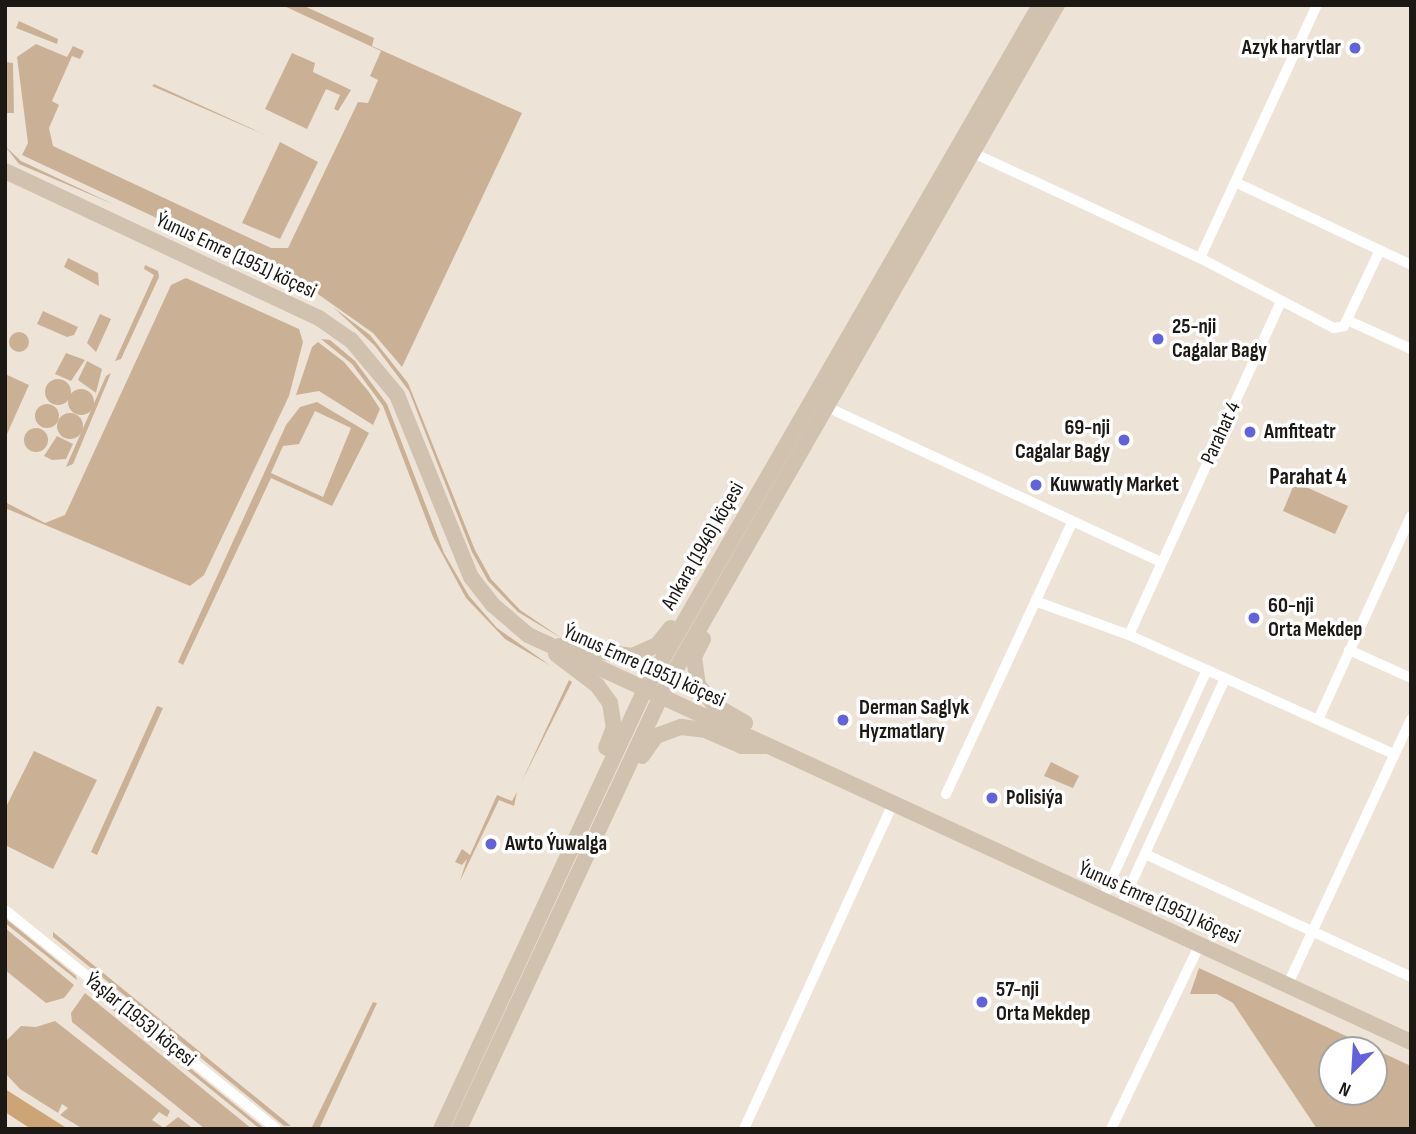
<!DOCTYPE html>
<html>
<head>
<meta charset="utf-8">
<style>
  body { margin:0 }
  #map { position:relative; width:1416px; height:1134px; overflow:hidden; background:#eee3d7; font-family:"Sofia Sans Condensed",sans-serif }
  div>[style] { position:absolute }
  .green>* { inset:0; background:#cab196 }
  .round { border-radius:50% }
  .water>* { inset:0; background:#cda476 }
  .street>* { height:10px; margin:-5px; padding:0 5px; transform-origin:5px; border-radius:5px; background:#fff }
  .secondary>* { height:16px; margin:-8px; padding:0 8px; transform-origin:8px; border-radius:8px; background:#d1c2b0 }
  .dots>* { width:19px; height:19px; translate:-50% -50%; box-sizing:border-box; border:4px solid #fff; border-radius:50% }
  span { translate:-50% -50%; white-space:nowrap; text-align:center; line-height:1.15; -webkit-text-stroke:7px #fff; paint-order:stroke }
  .poi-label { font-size:21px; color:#1c1814; font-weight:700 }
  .right { translate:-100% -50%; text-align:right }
  .left { translate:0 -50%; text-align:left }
  .street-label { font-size:21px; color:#1c1814 }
  .neighbourhood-label { font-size:23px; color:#1c1814; font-weight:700 }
  .frame { position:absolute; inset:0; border:7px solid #1c1814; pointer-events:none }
  .north { position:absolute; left:1318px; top:1036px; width:70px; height:70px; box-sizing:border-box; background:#fff; border:2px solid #a4a3a1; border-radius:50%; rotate:204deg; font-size:19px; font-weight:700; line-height:28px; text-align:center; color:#1c1814 }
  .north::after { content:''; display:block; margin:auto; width:24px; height:32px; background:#6262da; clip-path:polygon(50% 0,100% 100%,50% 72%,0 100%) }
</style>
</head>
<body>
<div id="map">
  <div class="green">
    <i style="clip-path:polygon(282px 5px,302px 5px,374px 38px,372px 46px,522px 113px,402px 367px,373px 333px,315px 292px,22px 155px,28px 143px,17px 57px,36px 44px,67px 57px,73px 46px,84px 51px,80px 59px,72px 56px,52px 101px,59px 105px,49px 128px,53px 146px,271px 248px,288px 248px,358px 102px,368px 103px,378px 80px,370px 76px,381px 51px)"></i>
    <i style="clip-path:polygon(19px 21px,58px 39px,57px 44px,16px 28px)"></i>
    <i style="clip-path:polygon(292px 53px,315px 63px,313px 72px,351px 90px,338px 111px,334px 109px,340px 95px,326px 89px,307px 129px,265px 109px)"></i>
    <i style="clip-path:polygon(5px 62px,13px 63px,14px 113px,5px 113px)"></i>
    <i style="clip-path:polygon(154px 84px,270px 137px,152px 86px)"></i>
    <i style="clip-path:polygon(280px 142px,318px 162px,280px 239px,242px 223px)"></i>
    <i style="clip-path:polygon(5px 146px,21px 161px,115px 205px,19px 164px)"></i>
    <i style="clip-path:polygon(192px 239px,313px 295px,303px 295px,190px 243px)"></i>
    <i style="clip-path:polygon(68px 258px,98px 273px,99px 286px,64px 267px)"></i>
    <i style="clip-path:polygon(145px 265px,158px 271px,159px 277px,121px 359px,115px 361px,154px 275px,144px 269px)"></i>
    <i style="clip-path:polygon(186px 278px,299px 329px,303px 342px,289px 396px,204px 575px,190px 586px,5px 508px,5px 502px,45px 523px,65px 515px,171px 285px)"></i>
    <i style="clip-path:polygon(333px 307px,370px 335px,408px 383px,475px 550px,491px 579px,520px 610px,563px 639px,518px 612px,488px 581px,472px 552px,409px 391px,375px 346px)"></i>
    <i style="clip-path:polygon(43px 311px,78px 327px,74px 335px,67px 337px,37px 324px)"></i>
    <i style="clip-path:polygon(100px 314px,111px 319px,96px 352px,87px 343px)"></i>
    <i class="round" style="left:9px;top:332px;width:20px;height:20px"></i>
    <i style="clip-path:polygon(321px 339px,330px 340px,355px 361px,387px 404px,444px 553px,469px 596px,497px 628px,551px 666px,505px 639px,466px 598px,433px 537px,383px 406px,352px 364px)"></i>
    <i style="clip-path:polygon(318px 342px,344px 362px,369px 392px,380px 409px,373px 425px,319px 391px,296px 395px,312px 347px)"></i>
    <i style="clip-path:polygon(66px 353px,85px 360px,71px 381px,55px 374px)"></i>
    <i style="clip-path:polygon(87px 361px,102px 369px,96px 393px,78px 380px)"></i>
    <i style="clip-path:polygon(111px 373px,73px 464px,66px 467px,106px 376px)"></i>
    <i style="clip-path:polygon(5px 374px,29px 385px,7px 434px,5px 433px)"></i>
    <i class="round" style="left:45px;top:379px;width:26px;height:26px"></i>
    <i class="round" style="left:68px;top:389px;width:26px;height:26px"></i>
    <i style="clip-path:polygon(evenodd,317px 402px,369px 433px,332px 506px,271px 478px,183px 665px,178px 662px,286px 425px,300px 407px,317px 402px,315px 411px,351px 428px,323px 497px,271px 473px,283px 446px,299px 444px,315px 411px)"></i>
    <i class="round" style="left:35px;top:404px;width:24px;height:24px"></i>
    <i class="round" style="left:57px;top:413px;width:26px;height:26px"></i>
    <i class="round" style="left:24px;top:428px;width:24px;height:24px"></i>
    <i style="clip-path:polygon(57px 436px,73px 444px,66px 459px,52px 460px,44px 456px)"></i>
    <i style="clip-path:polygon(1295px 482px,1348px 506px,1335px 534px,1283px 511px)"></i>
    <i style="clip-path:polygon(569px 680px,572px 682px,521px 783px)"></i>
    <i style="clip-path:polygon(157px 706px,163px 708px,97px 855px,91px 852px)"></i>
    <i style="clip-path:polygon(34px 751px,97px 780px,53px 869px,5px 845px,5px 809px)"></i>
    <i style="clip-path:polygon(1051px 762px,1079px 776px,1073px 788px,1044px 776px)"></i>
    <i style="clip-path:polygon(517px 792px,514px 806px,499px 800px,460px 881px,467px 859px,462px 865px,455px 862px,462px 849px,470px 855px,497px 795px,512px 801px)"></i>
    <i style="clip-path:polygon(5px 918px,76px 976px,77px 980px,5px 923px)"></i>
    <i style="clip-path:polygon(5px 928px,74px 985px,64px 998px,46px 1003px,5px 970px)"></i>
    <i style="clip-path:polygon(53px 932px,291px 1126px,284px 1126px,53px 937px)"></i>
    <i style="clip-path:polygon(evenodd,1199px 968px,1411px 1066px,1411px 1129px,1317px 1129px,1233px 1003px,1217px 994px,1190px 994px,1199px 968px,1374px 1050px,1374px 1092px,1332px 1092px,1332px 1050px,1374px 1050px)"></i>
    <i style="clip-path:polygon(88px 990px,94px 990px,265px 1129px,260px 1129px)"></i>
    <i style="clip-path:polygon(85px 993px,252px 1129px,205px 1129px,72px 1022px,71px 1013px)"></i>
    <i style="clip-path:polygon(373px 1002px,377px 1003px,319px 1129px,311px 1129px)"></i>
    <i style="clip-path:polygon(55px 1021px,170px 1111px,167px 1117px,159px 1112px,152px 1120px,164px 1128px,178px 1117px,194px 1129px,83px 1129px,60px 1115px,68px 1108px,62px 1104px,58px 1113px,20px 1089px,5px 1073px,5px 1042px,21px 1026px,36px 1027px)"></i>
  </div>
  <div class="water">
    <i style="clip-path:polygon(5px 1089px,68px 1129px,31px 1129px,5px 1112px)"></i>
  </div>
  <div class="street">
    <i style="left:969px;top:151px;width:255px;rotate:24.9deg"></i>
    <i style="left:1200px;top:258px;width:151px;rotate:27.6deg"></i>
    <i style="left:1334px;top:328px;width:10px;rotate:-11deg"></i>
    <i style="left:1344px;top:326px;width:84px;rotate:-64.7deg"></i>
    <i style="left:1235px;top:182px;width:195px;rotate:25.2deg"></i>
    <i style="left:1200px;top:258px;width:279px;rotate:-65.2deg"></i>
    <i style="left:1347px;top:320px;width:70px;rotate:24.4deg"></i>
    <i style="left:827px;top:407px;width:368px;rotate:24.9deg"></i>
    <i style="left:1035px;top:601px;width:100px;rotate:19.9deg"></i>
    <i style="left:1129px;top:635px;width:290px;rotate:24.2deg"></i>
    <i style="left:1129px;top:635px;width:364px;rotate:-65.5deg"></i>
    <i style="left:1349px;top:650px;width:68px;rotate:24.3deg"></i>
    <i style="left:1318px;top:720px;width:224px;rotate:-65.5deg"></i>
    <i style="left:946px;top:794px;width:300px;rotate:-65.1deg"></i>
    <i style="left:1145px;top:854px;width:293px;rotate:24.8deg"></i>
    <i style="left:1102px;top:900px;width:253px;rotate:-65.5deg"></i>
    <i style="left:1120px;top:908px;width:252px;rotate:-65.4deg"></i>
    <i style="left:5px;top:910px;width:348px;rotate:38.9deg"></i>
    <i style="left:1288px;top:984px;width:292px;rotate:-65.1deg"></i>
    <i style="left:744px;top:1129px;width:358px;rotate:-65.4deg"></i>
    <i style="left:1111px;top:1129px;width:205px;rotate:-64.3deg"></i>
  </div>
  <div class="secondary">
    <i style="left:5px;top:171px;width:347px;rotate:25.1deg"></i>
    <i style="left:319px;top:318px;width:39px;rotate:35deg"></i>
    <i style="left:351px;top:340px;width:72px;rotate:50.1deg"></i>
    <i style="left:397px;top:395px;width:196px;rotate:67.9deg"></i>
    <i style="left:471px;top:577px;width:36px;rotate:52deg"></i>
    <i style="left:493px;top:605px;width:46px;rotate:40.6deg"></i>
    <i style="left:528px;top:635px;width:972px;rotate:24.75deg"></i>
    <i style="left:703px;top:639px;width:20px;rotate:117deg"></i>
    <i style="left:694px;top:657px;width:28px;rotate:82deg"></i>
    <i style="left:698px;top:685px;width:26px;rotate:51deg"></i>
    <i style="left:714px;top:705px;width:36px;rotate:30deg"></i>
    <i style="left:559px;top:646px;width:74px;rotate:7.8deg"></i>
    <i style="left:632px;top:656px;width:27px;rotate:-24deg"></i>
    <i style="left:657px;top:645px;width:22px;rotate:-51deg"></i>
    <i style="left:556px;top:654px;width:51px;rotate:37.1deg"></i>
    <i style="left:597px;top:685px;width:22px;rotate:54deg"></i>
    <i style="left:610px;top:703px;width:24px;rotate:81deg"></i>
    <i style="left:614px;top:727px;width:22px;rotate:111deg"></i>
    <i style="left:642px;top:756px;width:24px;rotate:-55deg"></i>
    <i style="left:656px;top:736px;width:27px;rotate:-20deg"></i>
    <i style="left:681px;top:727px;width:24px;rotate:7deg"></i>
    <i style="left:705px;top:730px;width:40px;rotate:23.4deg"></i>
    <i style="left:742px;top:746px;width:22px"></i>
    <i style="left:441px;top:1129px;width:486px;rotate:-65.1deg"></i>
    <i style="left:646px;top:688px;width:788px;rotate:-60.02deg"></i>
    <i style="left:459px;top:1129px;width:479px;rotate:-65deg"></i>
    <i style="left:661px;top:695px;width:796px;rotate:-60.15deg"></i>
  </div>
  <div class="dots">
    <i style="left:1355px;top:48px;background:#6262da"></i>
    <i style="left:1158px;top:339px;background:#6262da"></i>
    <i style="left:1250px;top:432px;background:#6262da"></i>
    <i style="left:1124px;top:440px;background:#6262da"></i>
    <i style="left:1036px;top:485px;background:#6262da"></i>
    <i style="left:1254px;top:618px;background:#6262da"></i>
    <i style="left:843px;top:720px;background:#6262da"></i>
    <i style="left:992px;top:798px;background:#6262da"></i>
    <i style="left:491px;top:844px;background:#6262da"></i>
    <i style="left:982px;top:1002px;background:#6262da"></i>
  </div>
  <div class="poi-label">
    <span class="right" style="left:1341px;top:48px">Azyk harytlar</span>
    <span class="left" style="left:1172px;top:339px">25-nji<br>Cagalar Bagy</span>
    <span class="right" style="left:1110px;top:440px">69-nji<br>Cagalar Bagy</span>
    <span class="left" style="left:1264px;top:432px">Amfiteatr</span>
    <span class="left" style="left:1050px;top:485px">Kuwwatly Market</span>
    <span class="left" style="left:1268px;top:618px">60-nji<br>Orta Mekdep</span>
    <span class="left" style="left:859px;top:720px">Derman Saglyk<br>Hyzmatlary</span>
    <span class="left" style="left:1006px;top:798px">Polisiýa</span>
    <span class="left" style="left:505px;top:844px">Awto Ýuwalga</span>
    <span class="left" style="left:996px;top:1002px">57-nji<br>Orta Mekdep</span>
  </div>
  <div class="street-label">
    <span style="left:236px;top:256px;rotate:25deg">Ýunus Emre (1951) köçesi</span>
    <span style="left:1221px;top:433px;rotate:-65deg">Parahat 4</span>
    <span style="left:703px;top:546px;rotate:-60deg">Ankara (1946) köçesi</span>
    <span style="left:644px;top:666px;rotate:24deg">Ýunus Emre (1951) köçesi</span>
    <span style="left:1159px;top:903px;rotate:24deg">Ýunus Emre (1951) köçesi</span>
    <span style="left:140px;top:1020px;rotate:39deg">Ýaşlar (1953) köçesi</span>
  </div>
  <div class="neighbourhood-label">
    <span style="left:1308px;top:477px">Parahat 4</span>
  </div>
  <div class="frame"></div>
  <div class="north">N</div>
</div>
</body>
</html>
